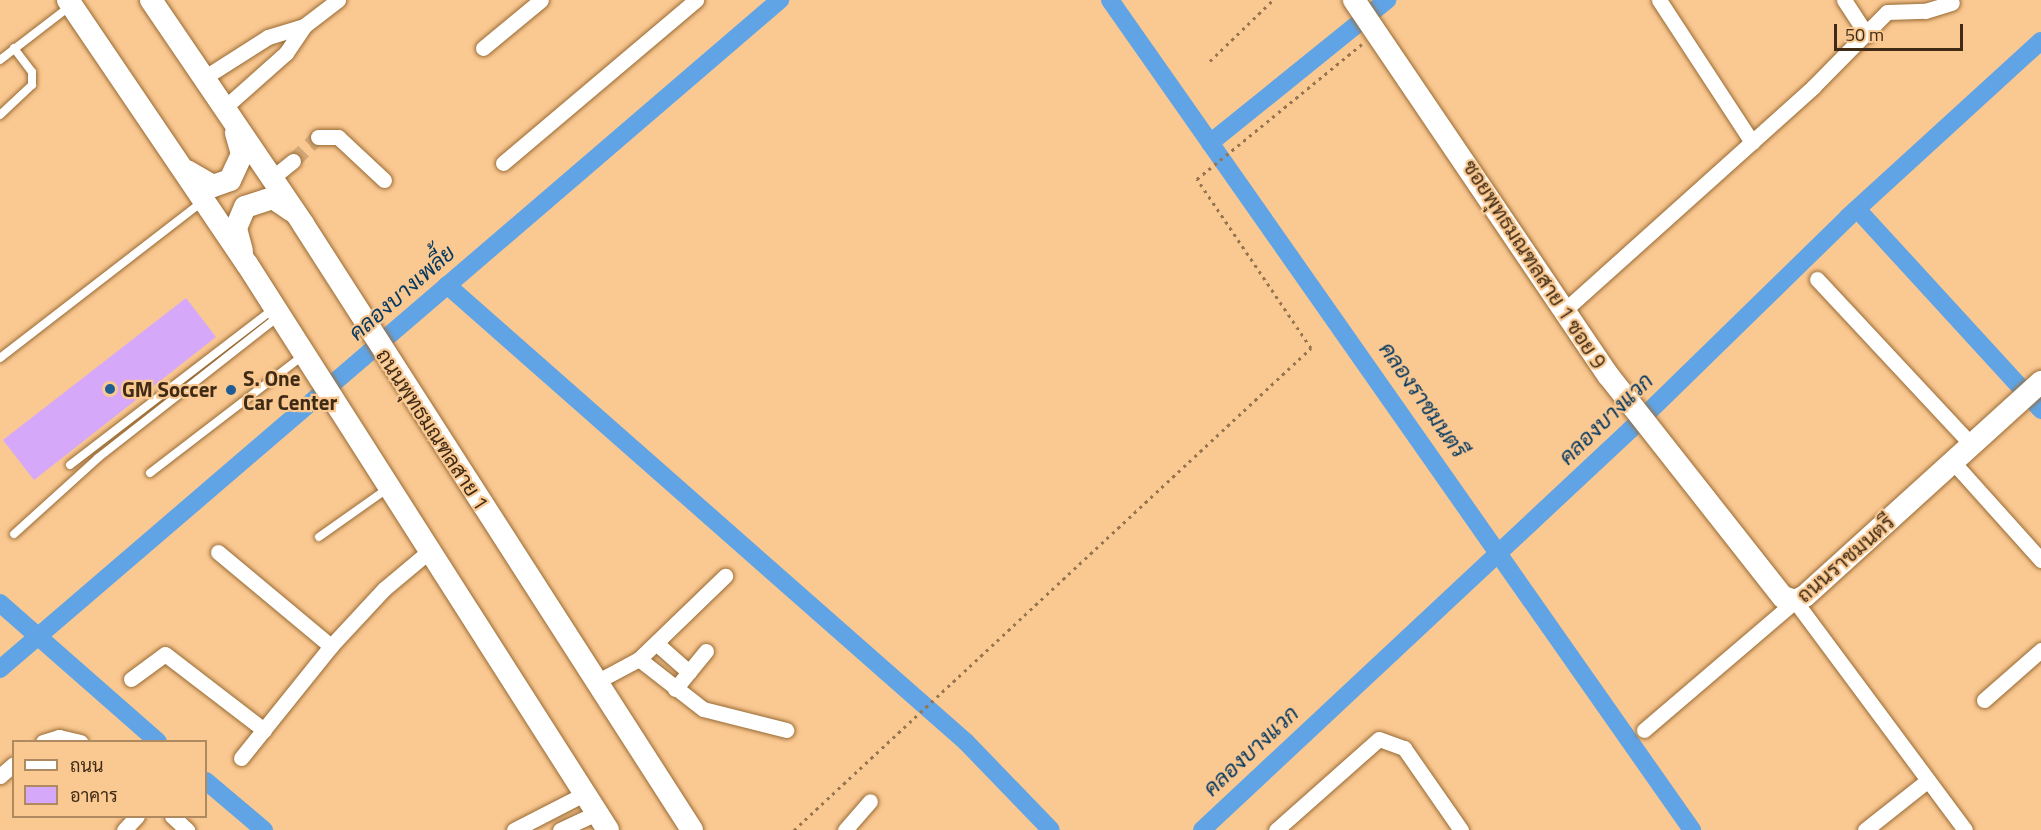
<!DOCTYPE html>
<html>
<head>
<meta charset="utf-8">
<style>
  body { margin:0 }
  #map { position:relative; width:2041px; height:830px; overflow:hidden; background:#fac891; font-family:"Titillium Web",Sarabun,sans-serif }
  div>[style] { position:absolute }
  .canal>* { height:18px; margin:-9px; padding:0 9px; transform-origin:9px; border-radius:9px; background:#60a4e6 }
  .building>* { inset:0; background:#d5a8f9 }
  .street-tunnel>* { height:15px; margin-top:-7.5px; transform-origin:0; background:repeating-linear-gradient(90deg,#d5a978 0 15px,transparent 0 23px) }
  .path>* { height:3px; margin-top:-1.5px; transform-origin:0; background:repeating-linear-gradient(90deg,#97754f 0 3px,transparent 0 7.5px) }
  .roads { filter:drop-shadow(0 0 2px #976a34) drop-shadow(0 0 2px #976a34) }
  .lane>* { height:8px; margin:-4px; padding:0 4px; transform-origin:4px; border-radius:4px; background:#fff }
  .street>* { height:15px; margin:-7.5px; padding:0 7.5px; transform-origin:7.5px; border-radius:7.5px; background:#fff }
  .secondary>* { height:22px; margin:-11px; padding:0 11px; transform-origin:11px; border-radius:11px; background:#fff }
  .dots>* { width:16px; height:16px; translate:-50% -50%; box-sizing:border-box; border:3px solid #fac891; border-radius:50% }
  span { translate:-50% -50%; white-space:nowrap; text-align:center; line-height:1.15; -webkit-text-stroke:4.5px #fac891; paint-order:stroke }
  .street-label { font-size:21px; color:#3f2b15 }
  .poi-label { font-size:21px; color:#3f2b15; font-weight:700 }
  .left { translate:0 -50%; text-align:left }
  .water-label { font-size:22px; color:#043963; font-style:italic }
  .legend { position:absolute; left:12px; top:740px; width:195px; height:78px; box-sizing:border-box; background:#fac891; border:2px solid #af895f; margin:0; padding:8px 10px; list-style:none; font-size:18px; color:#3f2b15 }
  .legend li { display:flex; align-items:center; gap:12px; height:30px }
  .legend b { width:30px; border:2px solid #af895f }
  .scale { position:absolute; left:1834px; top:24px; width:129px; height:27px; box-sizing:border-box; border:3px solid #3f2b15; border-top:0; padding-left:8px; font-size:18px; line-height:21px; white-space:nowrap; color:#3f2b15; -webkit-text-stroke:4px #fac891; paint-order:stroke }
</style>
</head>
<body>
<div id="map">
  <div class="canal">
    <i style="left:1110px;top:0;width:1014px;rotate:54.96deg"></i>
    <i style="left:1210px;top:143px;width:228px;rotate:-38.9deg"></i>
    <i style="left:1857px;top:209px;width:273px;rotate:47.5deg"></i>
    <i style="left:447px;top:285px;width:692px;rotate:41.37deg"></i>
    <i style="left:966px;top:742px;width:122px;rotate:46deg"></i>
    <i style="left:0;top:603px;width:210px;rotate:41.3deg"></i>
    <i style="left:0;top:669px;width:1028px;rotate:-40.62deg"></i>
    <i style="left:206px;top:781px;width:76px;rotate:40.2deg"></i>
    <i style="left:1202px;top:830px;width:586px;rotate:-43.06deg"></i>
    <i style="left:1630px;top:430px;width:305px;rotate:-44.3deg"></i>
    <i style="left:1848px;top:217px;width:261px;rotate:-42.4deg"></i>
  </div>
  <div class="building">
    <i style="clip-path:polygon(186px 298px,216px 337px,34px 480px,3px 440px)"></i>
  </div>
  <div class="street-tunnel">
    <i style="left:293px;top:161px;width:35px;rotate:-44deg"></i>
  </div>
  <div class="path">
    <i style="left:1210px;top:61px;width:88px;rotate:-44.1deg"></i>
    <i style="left:794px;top:830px;width:707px;rotate:-42.99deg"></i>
    <i style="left:1311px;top:348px;width:204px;rotate:-124deg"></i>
    <i style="left:1197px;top:179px;width:213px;rotate:-39.3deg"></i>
  </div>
  <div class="roads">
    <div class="lane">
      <i style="left:0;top:60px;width:88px;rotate:-37.6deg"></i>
      <i style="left:0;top:115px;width:44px;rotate:-43.2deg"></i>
      <i style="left:32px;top:85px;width:13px;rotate:-90deg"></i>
      <i style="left:32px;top:72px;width:30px;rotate:-127deg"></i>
      <i style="left:0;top:358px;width:255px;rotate:-37.7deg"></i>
      <i style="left:70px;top:465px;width:256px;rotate:-37.5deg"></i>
      <i style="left:150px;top:473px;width:194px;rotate:-37.5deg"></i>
      <i style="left:14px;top:534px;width:113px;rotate:-42.1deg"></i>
      <i style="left:98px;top:458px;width:229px;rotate:-38.1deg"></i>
      <i style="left:319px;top:537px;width:83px;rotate:-35.2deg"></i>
    </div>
    <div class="street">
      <i style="left:1659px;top:0;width:170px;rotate:56.8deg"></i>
      <i style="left:1844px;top:0;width:42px;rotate:56.7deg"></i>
      <i style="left:483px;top:48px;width:75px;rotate:-39.6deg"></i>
      <i style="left:202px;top:79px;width:78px;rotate:-32.5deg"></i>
      <i style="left:268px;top:37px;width:38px;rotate:-17deg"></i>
      <i style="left:224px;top:108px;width:83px;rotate:-41.6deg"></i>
      <i style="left:286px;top:53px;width:32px;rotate:-56deg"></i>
      <i style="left:304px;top:26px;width:43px;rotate:-37.4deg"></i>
      <i style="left:318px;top:137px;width:20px"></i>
      <i style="left:338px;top:137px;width:63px;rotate:43.1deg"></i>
      <i style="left:503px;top:163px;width:253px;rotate:-40.2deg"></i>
      <i style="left:272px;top:178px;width:27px;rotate:-39deg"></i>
      <i style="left:1817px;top:279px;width:227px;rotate:47deg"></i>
      <i style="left:1567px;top:308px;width:331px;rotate:-41.9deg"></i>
      <i style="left:1813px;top:87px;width:105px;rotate:-45.4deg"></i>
      <i style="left:1887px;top:12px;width:38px;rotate:-2deg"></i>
      <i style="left:1925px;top:11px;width:28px;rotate:-17deg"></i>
      <i style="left:1953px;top:462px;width:132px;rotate:48.1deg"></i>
      <i style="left:218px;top:552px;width:147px;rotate:39.8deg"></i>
      <i style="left:656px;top:643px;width:44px;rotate:41.3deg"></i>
      <i style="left:639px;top:659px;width:120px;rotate:-44deg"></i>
      <i style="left:131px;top:679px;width:42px;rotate:-36.3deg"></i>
      <i style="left:165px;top:654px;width:125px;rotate:37.5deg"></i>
      <i style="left:596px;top:682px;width:49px;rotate:-28.1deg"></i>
      <i style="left:639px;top:659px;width:81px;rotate:38deg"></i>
      <i style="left:703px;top:709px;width:86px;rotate:14.2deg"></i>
      <i style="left:675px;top:689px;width:49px;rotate:-50.8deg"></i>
      <i style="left:1984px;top:700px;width:76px;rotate:-41.3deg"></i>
      <i style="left:1644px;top:730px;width:199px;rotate:-40.5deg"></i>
      <i style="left:1795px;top:601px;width:285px;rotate:53.4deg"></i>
      <i style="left:43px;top:742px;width:17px;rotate:-17deg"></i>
      <i style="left:59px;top:737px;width:22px;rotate:13deg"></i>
      <i style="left:241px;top:758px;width:144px;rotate:-51.2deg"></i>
      <i style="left:331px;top:646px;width:78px;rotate:-47.1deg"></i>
      <i style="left:384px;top:589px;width:56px;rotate:-39.9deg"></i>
      <i style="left:0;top:776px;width:18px;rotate:-41deg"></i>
      <i style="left:172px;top:816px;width:21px;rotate:43deg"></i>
      <i style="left:124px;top:830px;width:19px;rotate:-47deg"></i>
      <i style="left:514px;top:830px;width:79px;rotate:-27.2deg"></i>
      <i style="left:560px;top:830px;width:40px;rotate:-25deg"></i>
      <i style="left:845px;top:830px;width:38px;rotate:-49deg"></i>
      <i style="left:1276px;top:830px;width:137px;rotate:-41.5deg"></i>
      <i style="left:1379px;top:739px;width:27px;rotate:20deg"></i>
      <i style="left:1404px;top:748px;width:100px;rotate:55.2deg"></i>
      <i style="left:1865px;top:830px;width:80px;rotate:-38.4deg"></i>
    </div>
    <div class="secondary">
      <i style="left:68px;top:0;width:319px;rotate:55.9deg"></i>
      <i style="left:247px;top:264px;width:671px;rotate:57.47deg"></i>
      <i style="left:151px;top:0;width:271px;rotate:55.8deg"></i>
      <i style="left:303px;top:224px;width:720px;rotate:57.3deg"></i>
      <i style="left:1354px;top:0;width:453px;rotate:55.9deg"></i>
      <i style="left:1608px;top:375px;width:283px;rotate:51.8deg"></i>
      <i style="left:1783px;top:597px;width:13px;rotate:18deg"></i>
      <i style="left:1795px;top:601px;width:11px;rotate:-27deg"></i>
      <i style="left:1805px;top:596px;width:319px;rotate:-42.2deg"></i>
      <i style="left:187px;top:171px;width:30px;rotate:30deg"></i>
      <i style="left:213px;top:186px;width:18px;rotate:-19deg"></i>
      <i style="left:230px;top:180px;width:29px;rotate:-65deg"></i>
      <i style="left:242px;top:154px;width:22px;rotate:-106deg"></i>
      <i style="left:242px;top:251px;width:24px;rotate:-105deg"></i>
      <i style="left:236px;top:228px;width:23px;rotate:-67deg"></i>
      <i style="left:245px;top:207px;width:29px;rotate:-18deg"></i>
      <i style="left:273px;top:198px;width:23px;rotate:34deg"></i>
    </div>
  </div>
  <div class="dots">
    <i style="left:110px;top:389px;background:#205d94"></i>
    <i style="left:231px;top:390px;background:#205d94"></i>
  </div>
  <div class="street-label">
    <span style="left:1535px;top:264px;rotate:57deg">ซอยพุทธมณฑลสาย 1 ซอย 9</span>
    <span style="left:433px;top:429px;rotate:57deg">ถนนพุทธมณฑลสาย 1</span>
    <span style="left:1845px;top:558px;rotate:-41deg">ถนนราชมนตรี</span>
  </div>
  <div class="poi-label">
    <span class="left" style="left:243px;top:390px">S. One<br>Car Center</span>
    <span class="left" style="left:122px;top:389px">GM Soccer</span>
  </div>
  <div class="water-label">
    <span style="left:402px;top:293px;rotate:-41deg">คลองบางเพลี้ย</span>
    <span style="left:1423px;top:400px;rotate:55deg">คลองราชมนตรี</span>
    <span style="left:1606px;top:419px;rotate:-44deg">คลองบางแวก</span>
    <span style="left:1251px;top:751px;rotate:-43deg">คลองบางแวก</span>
  </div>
  <ul class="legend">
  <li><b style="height:8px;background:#fff"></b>ถนน</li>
  <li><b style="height:16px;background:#d5a8f9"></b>อาคาร</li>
  </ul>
  <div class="scale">50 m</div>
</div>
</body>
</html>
